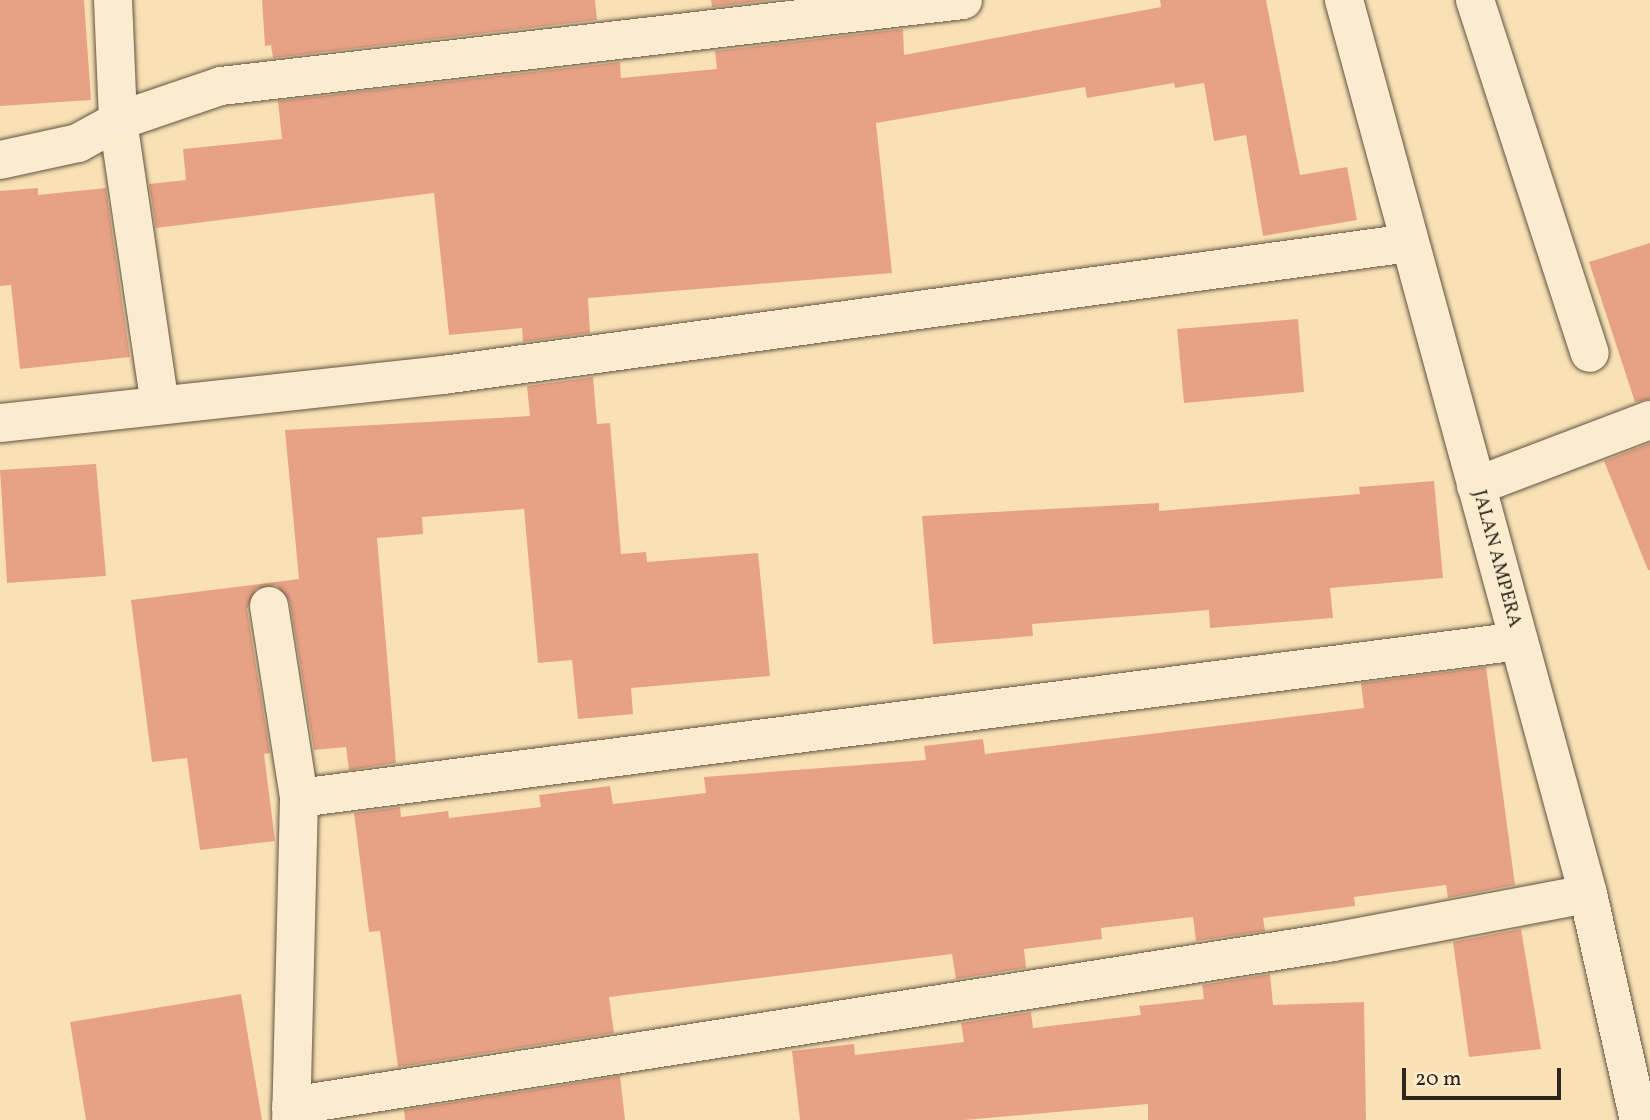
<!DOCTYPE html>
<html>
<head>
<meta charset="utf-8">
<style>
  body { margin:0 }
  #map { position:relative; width:1650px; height:1120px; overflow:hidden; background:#f9e1b5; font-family:Vollkorn,serif }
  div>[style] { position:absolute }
  .building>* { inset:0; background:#e7a285 }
  .roads { filter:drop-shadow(0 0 2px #615543) drop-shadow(0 0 2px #615543) }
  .minor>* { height:38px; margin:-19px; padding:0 19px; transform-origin:19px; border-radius:19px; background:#fbeccf }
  span { translate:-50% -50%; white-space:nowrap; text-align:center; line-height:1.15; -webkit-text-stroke:6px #fbeccf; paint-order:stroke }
  .street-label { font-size:19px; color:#2e261d }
  .scale { position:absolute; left:1402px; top:1068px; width:159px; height:32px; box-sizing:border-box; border:4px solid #2e261d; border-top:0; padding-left:9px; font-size:21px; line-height:24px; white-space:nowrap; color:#2e261d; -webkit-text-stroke:5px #fbeccf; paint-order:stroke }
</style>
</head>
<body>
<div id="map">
  <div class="building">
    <i style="clip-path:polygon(0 0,84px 0,91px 100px,0 106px)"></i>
    <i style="clip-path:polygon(262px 0,595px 0,597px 20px,273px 58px,271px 45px,265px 46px)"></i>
    <i style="clip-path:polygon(711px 0,773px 0,712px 7px)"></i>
    <i style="clip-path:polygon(1160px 0,1266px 0,1300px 175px,1347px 167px,1357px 220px,1263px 236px,1246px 135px,1214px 141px,1204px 83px,1175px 88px,1174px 83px,1087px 98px,1085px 87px,876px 123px,892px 273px,588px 298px,590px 333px,523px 342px,522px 328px,449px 335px,434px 193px,156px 228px,149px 184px,186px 180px,183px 149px,282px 139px,278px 101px,620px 62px,621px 78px,717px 69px,715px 51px,903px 29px,904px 55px,1161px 7px)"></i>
    <i style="clip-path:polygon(38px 188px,38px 195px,106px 188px,130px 357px,20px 369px,11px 285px,0 286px,0 191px)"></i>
    <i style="clip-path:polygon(1650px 243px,1650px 399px,1635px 402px,1589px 262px)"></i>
    <i style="clip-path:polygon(1298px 319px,1304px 392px,1184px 403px,1177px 329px)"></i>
    <i style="clip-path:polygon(593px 377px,597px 424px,610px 423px,621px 554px,646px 552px,647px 562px,758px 553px,770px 676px,631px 688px,633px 714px,578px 719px,572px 660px,538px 663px,524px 509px,422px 517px,423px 534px,377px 538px,396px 763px,349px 770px,346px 747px,314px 750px,290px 602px,276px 585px,256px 589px,247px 609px,270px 753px,264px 754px,275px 841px,200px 850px,187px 758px,152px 762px,131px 600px,299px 579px,285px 430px,530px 416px,527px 386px)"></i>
    <i style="clip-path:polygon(1650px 443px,1650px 570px,1648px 570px,1604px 461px)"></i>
    <i style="clip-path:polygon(96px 464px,106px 576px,7px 583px,0 470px)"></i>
    <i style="clip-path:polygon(1434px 481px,1443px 578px,1330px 588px,1333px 618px,1210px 628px,1209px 610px,1032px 624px,1033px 636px,933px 644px,922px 516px,1159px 503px,1159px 511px,1360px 494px,1359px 487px)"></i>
    <i style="clip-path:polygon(1486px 667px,1515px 885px,1448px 898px,1446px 885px,1354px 897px,1355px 906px,1263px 918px,1265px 931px,1196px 941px,1193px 917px,1101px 928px,1102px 939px,1024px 949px,1026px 968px,956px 979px,952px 954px,609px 997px,614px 1033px,398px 1067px,380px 931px,369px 932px,354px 813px,400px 807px,401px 817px,448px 811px,449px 818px,541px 807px,539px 795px,610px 786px,613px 804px,706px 793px,704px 777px,926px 760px,924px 746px,983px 739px,985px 754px,1364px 708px,1361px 683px)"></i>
    <i style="clip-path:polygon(1521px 929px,1541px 1049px,1469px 1057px,1453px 942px)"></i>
    <i style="clip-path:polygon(1270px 974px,1273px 1005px,1364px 1002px,1366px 1120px,1148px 1120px,1148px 1104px,964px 1120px,800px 1120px,792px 1051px,854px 1044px,855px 1055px,964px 1042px,961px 1023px,1031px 1012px,1033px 1028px,1141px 1015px,1139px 1006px,1204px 999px,1202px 985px)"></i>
    <i style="clip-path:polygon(241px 994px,262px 1120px,86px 1120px,70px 1022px)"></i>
    <i style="clip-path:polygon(620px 1076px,625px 1120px,405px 1120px,404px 1110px)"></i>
  </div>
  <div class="roads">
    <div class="minor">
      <i style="left:113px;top:0;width:121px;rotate:87.6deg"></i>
      <i style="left:118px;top:121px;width:287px;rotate:81.6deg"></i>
      <i style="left:1344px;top:0;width:927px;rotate:74.73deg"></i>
      <i style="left:1588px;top:894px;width:232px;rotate:77.3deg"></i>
      <i style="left:1475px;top:0;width:371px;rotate:72deg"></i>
      <i style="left:0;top:160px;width:80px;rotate:-12.3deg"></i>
      <i style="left:78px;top:143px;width:46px;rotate:-28.8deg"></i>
      <i style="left:118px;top:121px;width:109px;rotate:-18.8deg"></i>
      <i style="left:221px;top:86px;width:747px;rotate:-6.61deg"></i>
      <i style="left:0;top:423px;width:446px;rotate:-6.2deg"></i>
      <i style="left:443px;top:375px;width:975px;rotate:-7.78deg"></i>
      <i style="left:1476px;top:486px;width:186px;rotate:-20.8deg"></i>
      <i style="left:269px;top:606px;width:194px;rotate:81.1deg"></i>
      <i style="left:299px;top:798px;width:322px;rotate:91.4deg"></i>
      <i style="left:299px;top:798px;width:1230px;rotate:-7.33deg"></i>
      <i style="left:291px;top:1106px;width:1055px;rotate:-8.94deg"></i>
      <i style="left:1333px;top:942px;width:259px;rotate:-10.7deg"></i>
    </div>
  </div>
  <div class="street-label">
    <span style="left:1496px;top:559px;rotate:75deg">JALAN AMPERA</span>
  </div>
  <div class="scale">20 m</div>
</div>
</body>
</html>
